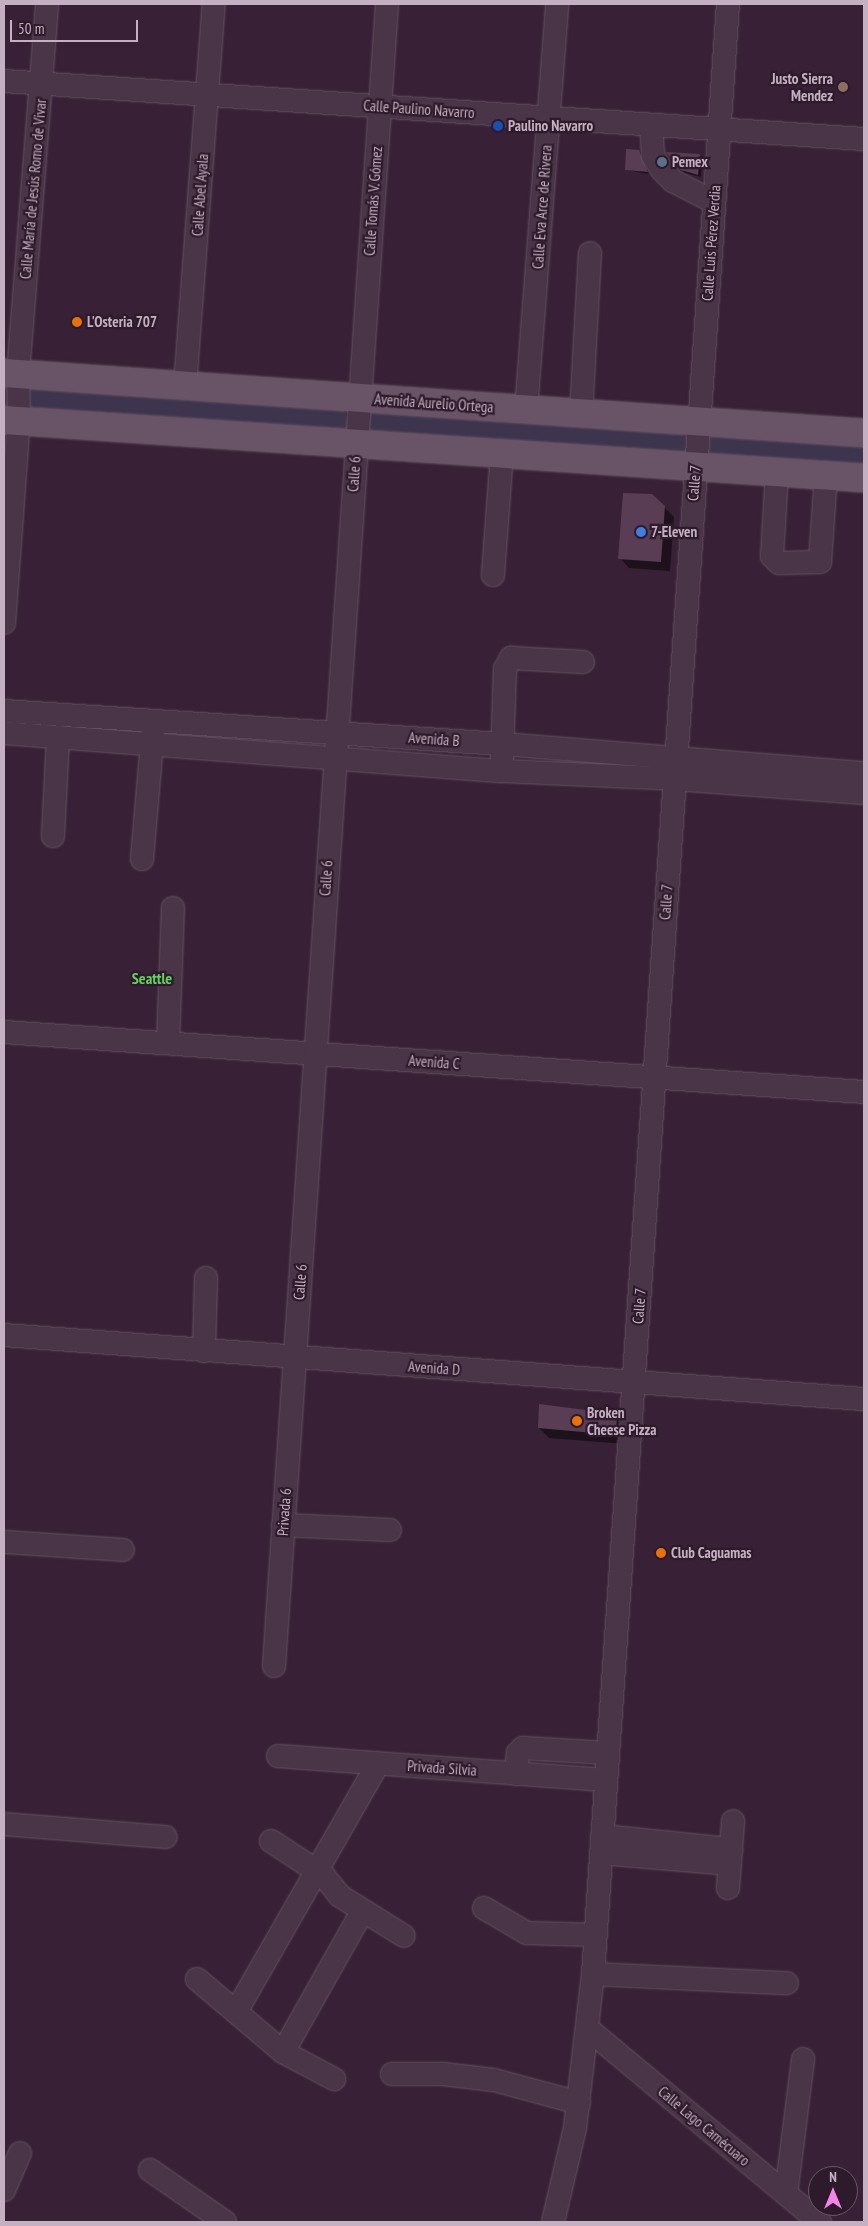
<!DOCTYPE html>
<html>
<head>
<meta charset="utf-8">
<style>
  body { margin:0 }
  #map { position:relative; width:868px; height:2226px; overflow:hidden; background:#382136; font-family:"PT Sans Narrow",sans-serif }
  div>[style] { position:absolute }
  .green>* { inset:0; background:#3d354d }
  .shadow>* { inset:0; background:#0007 }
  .building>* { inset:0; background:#583d55 }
  .roads { filter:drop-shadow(0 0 1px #665264) drop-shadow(0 0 1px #665264) }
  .minor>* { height:22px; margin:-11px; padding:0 11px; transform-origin:11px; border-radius:11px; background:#493547 }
  .major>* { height:28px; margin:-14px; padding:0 14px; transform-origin:14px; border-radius:14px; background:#695367 }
  .dots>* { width:14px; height:14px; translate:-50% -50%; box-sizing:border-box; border:2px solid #2d1a2b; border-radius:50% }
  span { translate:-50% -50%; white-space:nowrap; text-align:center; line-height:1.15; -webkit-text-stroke:4.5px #2d1a2b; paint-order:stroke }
  .poi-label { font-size:15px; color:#c5afc2; font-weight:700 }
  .right { translate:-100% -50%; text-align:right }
  .left { translate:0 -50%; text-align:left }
  .street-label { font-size:15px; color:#c5afc2 }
  .neighbourhood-label { font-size:16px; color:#65d15f; font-weight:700 }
  .frame { position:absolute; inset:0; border:5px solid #c5afc2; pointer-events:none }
  .north { position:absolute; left:808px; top:2166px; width:50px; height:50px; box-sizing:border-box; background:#2d1a2b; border:1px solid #6a5667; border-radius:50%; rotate:0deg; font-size:14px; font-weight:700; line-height:20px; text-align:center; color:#c5afc2 }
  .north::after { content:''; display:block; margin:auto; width:18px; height:22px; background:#f584e8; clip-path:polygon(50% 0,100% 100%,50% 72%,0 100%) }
  .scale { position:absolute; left:10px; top:20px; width:128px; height:22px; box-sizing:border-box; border:2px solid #c5afc2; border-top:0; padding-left:6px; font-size:15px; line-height:18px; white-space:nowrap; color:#c5afc2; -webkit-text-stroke:4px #2d1a2b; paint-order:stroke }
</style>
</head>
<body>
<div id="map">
  <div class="green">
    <i style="clip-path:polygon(4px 383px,341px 409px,346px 413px,350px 430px,4px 419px)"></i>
    <i style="clip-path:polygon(367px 410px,677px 432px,688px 438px,688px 460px,365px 443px)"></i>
    <i style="clip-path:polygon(711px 428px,864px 437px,864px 477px,698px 466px)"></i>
  </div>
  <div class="shadow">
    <i style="clip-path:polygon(639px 151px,642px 154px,649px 174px,626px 170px)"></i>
    <i style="clip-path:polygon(699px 155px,702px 158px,701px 177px,685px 173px,682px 169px)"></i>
    <i style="clip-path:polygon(652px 495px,674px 517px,670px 571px,629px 568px,620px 558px)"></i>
    <i style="clip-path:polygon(616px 1416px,626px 1425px,625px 1444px,549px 1438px,539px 1428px)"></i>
  </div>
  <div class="building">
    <i style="clip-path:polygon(626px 149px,639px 150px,648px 172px,625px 170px)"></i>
    <i style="clip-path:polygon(666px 152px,700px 154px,698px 175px,681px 170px)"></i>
    <i style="clip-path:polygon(623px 493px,652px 494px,665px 506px,661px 562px,618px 559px)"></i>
    <i style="clip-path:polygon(539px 1404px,617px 1414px,616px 1435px,538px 1428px)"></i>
  </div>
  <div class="roads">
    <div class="minor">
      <i style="left:4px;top:81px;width:862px;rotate:3.86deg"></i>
      <i style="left:651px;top:125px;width:31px;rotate:86deg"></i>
      <i style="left:653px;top:156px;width:17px;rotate:57deg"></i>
      <i style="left:662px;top:170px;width:16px;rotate:45deg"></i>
      <i style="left:673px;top:181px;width:46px;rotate:27.1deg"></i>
      <i style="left:185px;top:386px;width:383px;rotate:-85.7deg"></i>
      <i style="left:526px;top:410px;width:407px;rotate:-85.6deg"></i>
      <i style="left:581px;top:414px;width:161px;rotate:-86.8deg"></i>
      <i style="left:777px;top:472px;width:84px;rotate:93.4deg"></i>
      <i style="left:772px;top:556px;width:10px;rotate:45deg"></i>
      <i style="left:779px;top:563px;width:41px;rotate:-1.4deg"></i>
      <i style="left:820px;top:562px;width:87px;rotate:-86.1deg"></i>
      <i style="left:493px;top:575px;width:122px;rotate:-85.8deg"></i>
      <i style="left:4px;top:623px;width:203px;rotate:-85.8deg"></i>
      <i style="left:19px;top:421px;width:47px;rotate:-91.2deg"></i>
      <i style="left:18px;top:374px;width:371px;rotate:-85.5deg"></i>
      <i style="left:4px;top:711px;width:499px;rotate:3.8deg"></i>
      <i style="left:502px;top:744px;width:363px;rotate:4.6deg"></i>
      <i style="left:4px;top:733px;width:499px;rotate:4.4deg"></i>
      <i style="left:502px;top:771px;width:173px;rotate:2.6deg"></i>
      <i style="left:675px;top:779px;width:190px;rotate:4.2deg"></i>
      <i style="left:502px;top:758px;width:89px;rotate:-88.1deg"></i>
      <i style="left:505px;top:669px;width:13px;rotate:-61deg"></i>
      <i style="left:511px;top:658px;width:72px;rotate:3.2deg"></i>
      <i style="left:53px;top:836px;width:99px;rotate:-87.1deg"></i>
      <i style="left:142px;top:859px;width:129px;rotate:-85.1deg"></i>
      <i style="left:4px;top:1032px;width:862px;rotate:3.99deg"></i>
      <i style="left:168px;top:1043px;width:135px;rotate:-87.9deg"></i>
      <i style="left:4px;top:1335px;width:862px;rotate:4.26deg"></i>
      <i style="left:204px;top:1351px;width:73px;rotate:-88.4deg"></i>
      <i style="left:283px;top:1525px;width:107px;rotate:2.7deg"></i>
      <i style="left:4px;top:1542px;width:119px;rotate:3.8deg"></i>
      <i style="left:274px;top:1666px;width:1666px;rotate:-86.11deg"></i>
      <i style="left:278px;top:1756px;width:328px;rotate:4.2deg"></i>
      <i style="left:516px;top:1774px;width:21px;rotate:-85deg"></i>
      <i style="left:518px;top:1753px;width:7px;rotate:-45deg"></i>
      <i style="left:523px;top:1748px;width:84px;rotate:3.4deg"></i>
      <i style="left:4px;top:1824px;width:162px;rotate:4.6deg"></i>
      <i style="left:602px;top:1836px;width:130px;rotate:5.8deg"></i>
      <i style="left:271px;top:1841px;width:62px;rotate:33.2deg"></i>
      <i style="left:323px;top:1875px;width:27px;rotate:51deg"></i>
      <i style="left:340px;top:1896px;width:75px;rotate:32deg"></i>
      <i style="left:601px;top:1853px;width:116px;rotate:4.9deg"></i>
      <i style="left:728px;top:1888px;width:67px;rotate:-85.7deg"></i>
      <i style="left:484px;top:1908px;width:50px;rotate:30.2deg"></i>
      <i style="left:527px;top:1933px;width:68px;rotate:1.7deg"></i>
      <i style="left:593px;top:1974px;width:194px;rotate:2.7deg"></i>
      <i style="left:197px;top:1979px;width:113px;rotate:40.3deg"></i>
      <i style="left:283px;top:2052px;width:58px;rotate:27.9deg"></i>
      <i style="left:237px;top:2010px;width:284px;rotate:-60.2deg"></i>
      <i style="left:588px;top:2029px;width:302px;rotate:39.8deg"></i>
      <i style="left:283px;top:2052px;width:161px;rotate:-60.6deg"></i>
      <i style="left:392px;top:2074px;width:51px"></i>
      <i style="left:443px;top:2074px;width:51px;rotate:6.7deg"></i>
      <i style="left:494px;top:2080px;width:88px;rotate:15.1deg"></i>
      <i style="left:150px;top:2170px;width:91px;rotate:34.7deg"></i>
      <i style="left:4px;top:2190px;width:40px;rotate:-66.6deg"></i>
      <i style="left:786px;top:2194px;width:136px;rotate:-82.8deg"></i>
      <i style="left:553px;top:2222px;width:97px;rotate:-76.8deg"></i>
      <i style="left:575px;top:2128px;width:155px;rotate:-83.3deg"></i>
      <i style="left:593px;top:1974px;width:1975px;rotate:-86.08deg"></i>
    </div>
    <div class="major">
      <i style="left:4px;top:373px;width:862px;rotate:3.99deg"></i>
      <i style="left:4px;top:420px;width:862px;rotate:3.86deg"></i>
    </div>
  </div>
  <div class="dots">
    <i style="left:843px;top:87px;background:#8d6e63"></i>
    <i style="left:498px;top:126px;background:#1a4fb4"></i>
    <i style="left:662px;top:162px;background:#5c6f8a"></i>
    <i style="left:77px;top:322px;background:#e8710a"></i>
    <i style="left:641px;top:532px;background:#3f7fe0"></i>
    <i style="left:577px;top:1421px;background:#e8710a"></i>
    <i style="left:661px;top:1553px;background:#e8710a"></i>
  </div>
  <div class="poi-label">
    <span class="right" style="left:833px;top:87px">Justo Sierra<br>Mendez</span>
    <span class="left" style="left:508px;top:126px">Paulino Navarro</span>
    <span class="left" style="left:672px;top:162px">Pemex</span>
    <span class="left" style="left:87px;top:322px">L'Osteria 707</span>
    <span class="left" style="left:651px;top:532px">7-Eleven</span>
    <span class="left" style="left:587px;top:1421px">Broken<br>Cheese Pizza</span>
    <span class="left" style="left:671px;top:1553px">Club Caguamas</span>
  </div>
  <div class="street-label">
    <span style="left:419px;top:109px;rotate:4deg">Calle Paulino Navarro</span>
    <span style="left:33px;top:189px;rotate:-85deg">Calle María de Jesús Romo de Vivar</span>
    <span style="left:200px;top:195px;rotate:-86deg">Calle Abel Ayala</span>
    <span style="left:373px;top:201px;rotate:-86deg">Calle Tomás V. Gómez</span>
    <span style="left:542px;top:207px;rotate:-86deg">Calle Eva Arce de Rivera</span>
    <span style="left:711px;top:243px;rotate:-86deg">Calle Luis Pérez Verdia</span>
    <span style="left:434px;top:403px;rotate:4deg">Avenida Aurelio Ortega</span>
    <span style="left:354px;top:474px;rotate:-86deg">Calle 6</span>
    <span style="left:694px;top:483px;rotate:-86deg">Calle 7</span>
    <span style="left:434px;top:739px;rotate:4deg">Avenida B</span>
    <span style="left:326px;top:878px;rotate:-86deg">Calle 6</span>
    <span style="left:666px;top:902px;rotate:-86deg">Calle 7</span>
    <span style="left:434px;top:1062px;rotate:4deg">Avenida C</span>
    <span style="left:300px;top:1282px;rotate:-86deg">Calle 6</span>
    <span style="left:639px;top:1306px;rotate:-86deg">Calle 7</span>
    <span style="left:434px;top:1368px;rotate:4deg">Avenida D</span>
    <span style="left:284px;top:1512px;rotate:-86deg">Privada 6</span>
    <span style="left:442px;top:1768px;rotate:4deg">Privada Silvia</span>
    <span style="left:704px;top:2126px;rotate:40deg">Calle Lago Camécuaro</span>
  </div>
  <div class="neighbourhood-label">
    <span style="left:152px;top:978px">Seattle</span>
  </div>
  <div class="frame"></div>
  <div class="north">N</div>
  <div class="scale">50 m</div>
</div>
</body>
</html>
